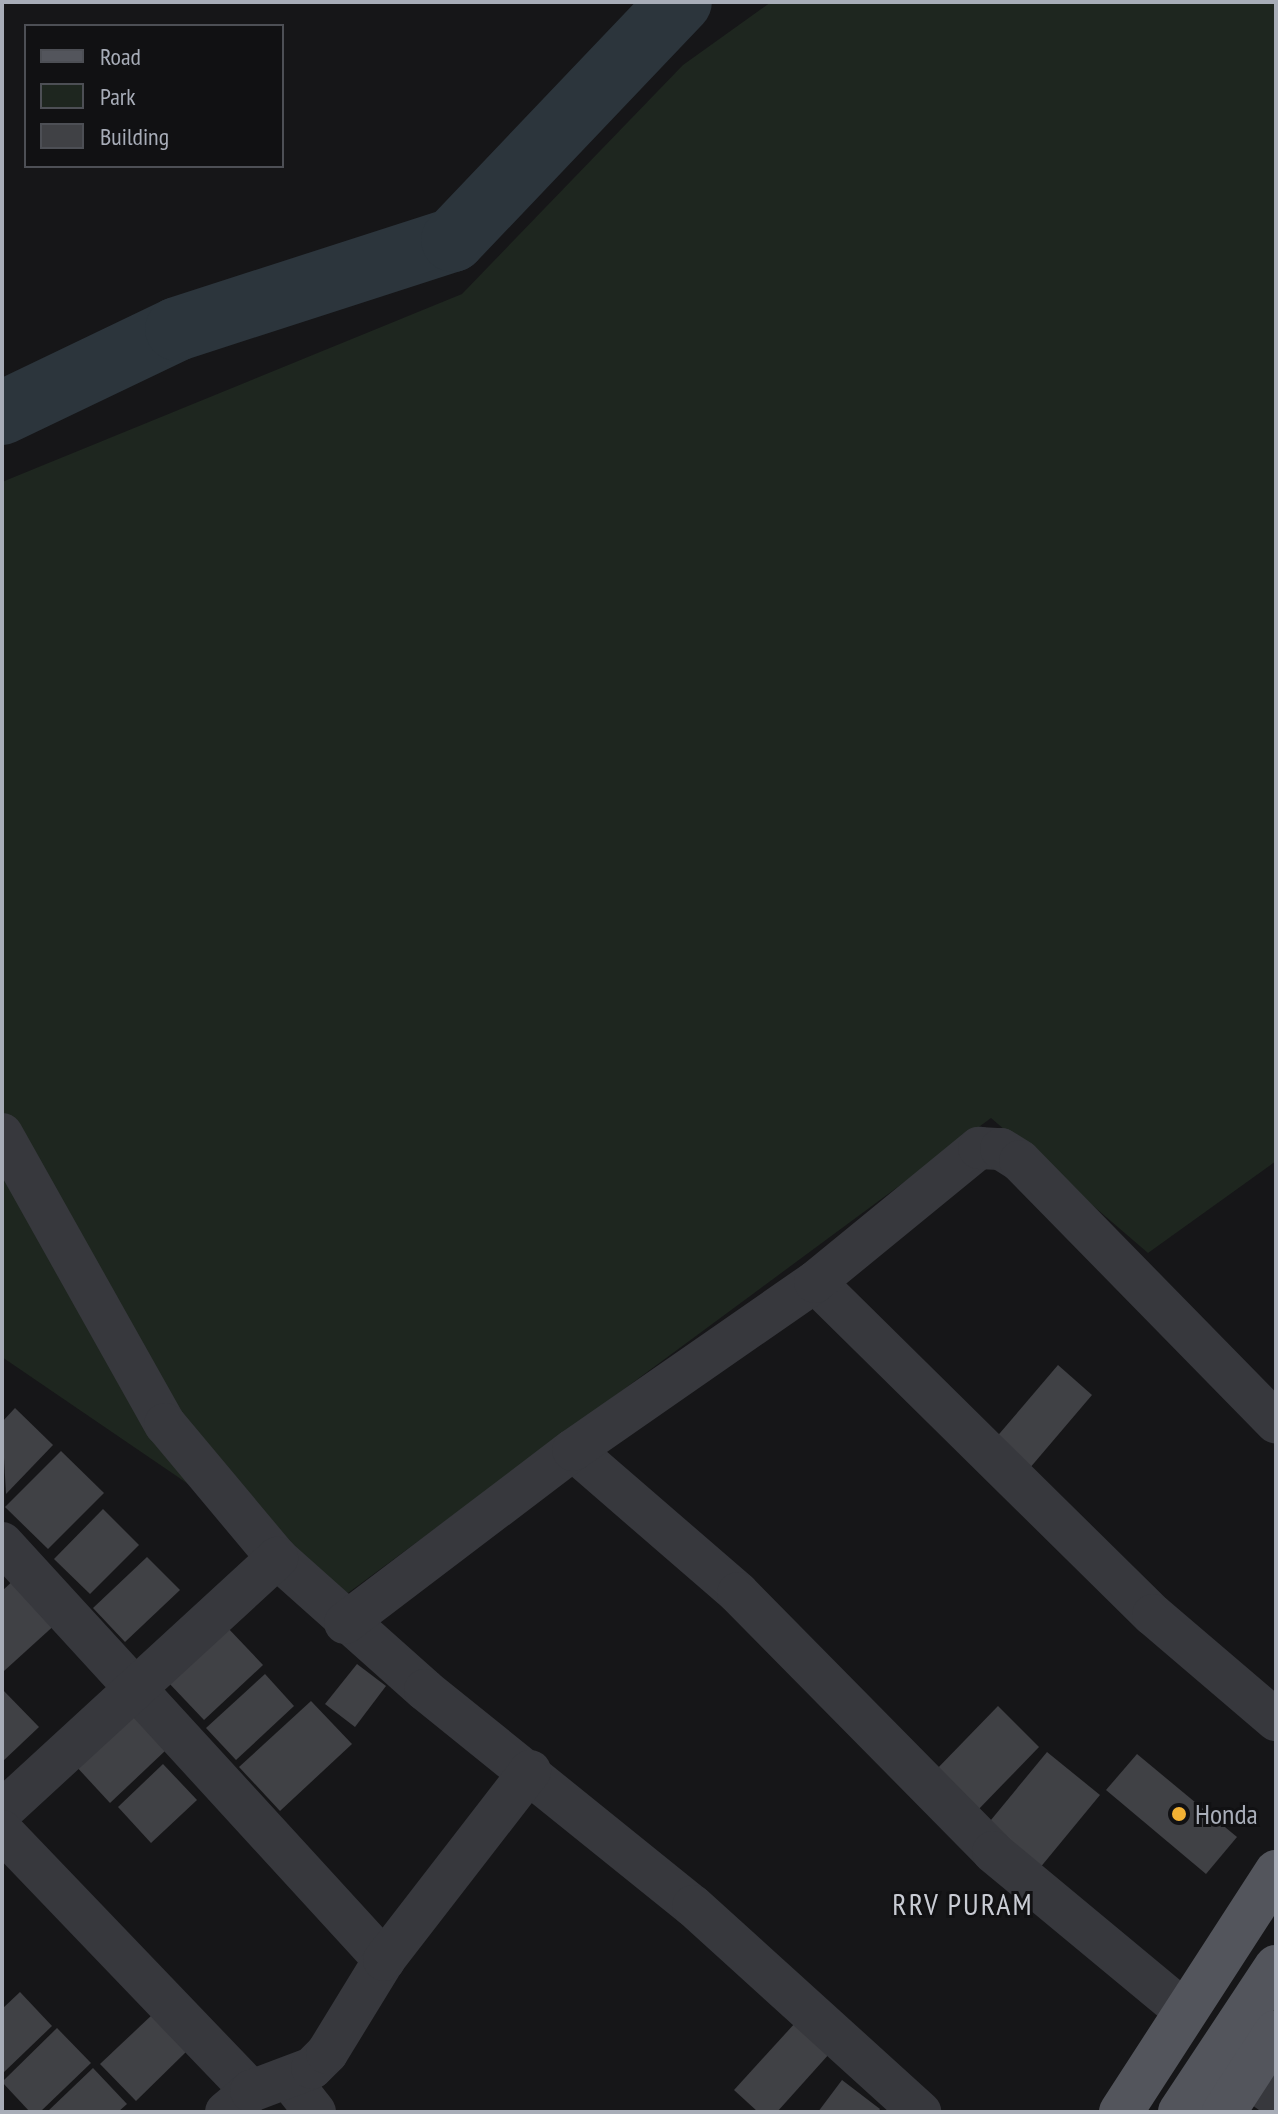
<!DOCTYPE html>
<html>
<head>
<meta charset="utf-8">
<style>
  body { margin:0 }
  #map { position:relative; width:1278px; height:2114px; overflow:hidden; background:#161618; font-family:"PT Sans Narrow",sans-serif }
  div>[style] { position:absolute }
  .green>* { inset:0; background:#1e261f }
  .river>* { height:64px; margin:-32px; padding:0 32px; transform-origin:32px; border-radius:32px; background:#2c353c }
  .building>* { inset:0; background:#404145 }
  .minor>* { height:42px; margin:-21px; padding:0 21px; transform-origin:21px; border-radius:21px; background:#37383d }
  .major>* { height:44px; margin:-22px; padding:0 22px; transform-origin:22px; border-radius:22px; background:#53555c }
  .dots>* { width:22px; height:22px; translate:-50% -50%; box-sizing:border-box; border:4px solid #111113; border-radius:50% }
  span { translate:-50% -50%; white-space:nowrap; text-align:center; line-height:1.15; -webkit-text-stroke:6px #111113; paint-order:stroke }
  .poi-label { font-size:28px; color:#a8adb8 }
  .left { translate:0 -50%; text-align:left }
  .neighbourhood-label { font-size:30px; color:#c9ccd4; letter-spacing:2px }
  .frame { position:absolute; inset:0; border:4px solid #a8adb8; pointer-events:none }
  .legend { position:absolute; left:24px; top:24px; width:260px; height:144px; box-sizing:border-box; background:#111113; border:2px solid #4d4f55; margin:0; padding:10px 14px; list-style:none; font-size:24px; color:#a8adb8 }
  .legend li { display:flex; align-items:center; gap:16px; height:40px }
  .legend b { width:40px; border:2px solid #4d4f55 }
</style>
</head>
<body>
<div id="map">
  <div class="green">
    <i style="clip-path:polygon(771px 2px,1276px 2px,1276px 1161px,1148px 1253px,991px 1118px,348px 1593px,2px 1357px,2px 482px,462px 294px,683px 65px)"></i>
  </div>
  <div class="river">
    <i style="left:2px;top:413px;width:194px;rotate:-25.6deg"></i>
    <i style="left:177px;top:329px;width:290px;rotate:-17.9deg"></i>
    <i style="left:453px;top:240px;width:329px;rotate:-46.4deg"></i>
  </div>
  <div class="building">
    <i style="clip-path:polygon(1058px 1365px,1092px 1395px,1029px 1469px,994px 1440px)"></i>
    <i style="clip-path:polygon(15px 1408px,53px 1445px,6px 1494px,2px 1422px)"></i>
    <i style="clip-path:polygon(61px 1451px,104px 1493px,48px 1549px,5px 1507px)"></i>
    <i style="clip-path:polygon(103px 1509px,139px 1545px,90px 1594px,54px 1559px)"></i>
    <i style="clip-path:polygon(147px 1557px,180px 1590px,125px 1642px,93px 1608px)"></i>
    <i style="clip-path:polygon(17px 1577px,58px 1622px,4px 1671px,2px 1591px)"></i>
    <i style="clip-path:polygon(226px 1626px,263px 1665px,204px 1720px,167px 1681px)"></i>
    <i style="clip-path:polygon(357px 1664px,386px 1686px,355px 1727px,325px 1704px)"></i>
    <i style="clip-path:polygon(265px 1674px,294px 1706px,236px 1760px,206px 1728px)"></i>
    <i style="clip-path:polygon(2px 1689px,39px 1727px,2px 1762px)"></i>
    <i style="clip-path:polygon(311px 1701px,352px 1744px,280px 1811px,239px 1767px)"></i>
    <i style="clip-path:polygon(998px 1706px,1039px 1747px,975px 1813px,933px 1773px)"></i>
    <i style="clip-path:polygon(130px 1712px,166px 1750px,110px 1803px,74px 1764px)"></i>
    <i style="clip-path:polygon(1047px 1752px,1100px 1795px,1039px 1869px,986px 1826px)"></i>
    <i style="clip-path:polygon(1137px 1754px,1237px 1837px,1206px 1874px,1106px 1790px)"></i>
    <i style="clip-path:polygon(163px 1764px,197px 1800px,151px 1843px,118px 1807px)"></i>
    <i style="clip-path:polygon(20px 1992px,52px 2026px,2px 2074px,2px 2009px)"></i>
    <i style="clip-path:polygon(153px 2014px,187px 2051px,136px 2101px,100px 2064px)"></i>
    <i style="clip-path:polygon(796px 2022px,830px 2053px,777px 2112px,758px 2112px,734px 2090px)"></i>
    <i style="clip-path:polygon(57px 2028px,91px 2063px,40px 2112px,30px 2112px,2px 2082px)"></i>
    <i style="clip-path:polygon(93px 2068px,127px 2104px,118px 2112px,47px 2112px)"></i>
    <i style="clip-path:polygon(842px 2080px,880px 2109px,878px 2112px,818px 2112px)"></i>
  </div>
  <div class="minor">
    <i style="left:2px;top:1134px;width:333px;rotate:60.7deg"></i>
    <i style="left:165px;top:1424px;width:175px;rotate:50.1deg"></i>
    <i style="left:277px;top:1558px;width:198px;rotate:41.7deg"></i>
    <i style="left:425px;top:1690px;width:344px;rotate:38.9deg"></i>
    <i style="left:693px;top:1906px;width:307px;rotate:42.2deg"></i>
    <i style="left:815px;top:1282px;width:474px;rotate:44.6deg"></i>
    <i style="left:1153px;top:1615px;width:162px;rotate:40.5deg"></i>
    <i style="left:573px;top:1450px;width:218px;rotate:40.9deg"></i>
    <i style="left:738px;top:1593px;width:363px;rotate:45.4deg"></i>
    <i style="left:993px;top:1852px;width:251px;rotate:39.7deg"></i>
    <i style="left:2px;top:1543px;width:566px;rotate:47.51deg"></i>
    <i style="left:345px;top:1623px;width:286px;rotate:-37.2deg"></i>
    <i style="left:573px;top:1450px;width:295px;rotate:-34.8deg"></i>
    <i style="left:815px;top:1282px;width:212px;rotate:-39.3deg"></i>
    <i style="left:979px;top:1148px;width:22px;rotate:3deg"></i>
    <i style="left:1001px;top:1149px;width:22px;rotate:32deg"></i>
    <i style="left:1020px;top:1161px;width:366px;rotate:45.6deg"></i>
    <i style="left:2px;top:1811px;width:374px;rotate:-42.6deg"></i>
    <i style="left:2px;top:1831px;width:360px;rotate:46.2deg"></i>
    <i style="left:1247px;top:2076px;width:35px;rotate:35deg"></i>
    <i style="left:289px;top:2079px;width:42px;rotate:51.8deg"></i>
    <i style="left:226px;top:2112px;width:33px;rotate:-40deg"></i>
    <i style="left:251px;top:2091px;width:65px;rotate:-20.7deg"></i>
    <i style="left:312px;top:2068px;width:21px;rotate:-45deg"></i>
    <i style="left:327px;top:2053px;width:109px;rotate:-58.5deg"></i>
    <i style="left:384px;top:1960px;width:239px;rotate:-52.3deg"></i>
  </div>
  <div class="major">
    <i style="left:1121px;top:2112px;width:286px;rotate:-57.1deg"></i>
    <i style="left:1180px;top:2112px;width:174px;rotate:-56.5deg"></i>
    <i style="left:1224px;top:2112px;width:95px;rotate:-57deg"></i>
  </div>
  <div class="dots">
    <i style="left:1179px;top:1814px;background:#f2b134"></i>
  </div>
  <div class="poi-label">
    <span class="left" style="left:1195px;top:1814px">Honda</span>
  </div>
  <div class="neighbourhood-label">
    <span style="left:963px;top:1904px">RRV PURAM</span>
  </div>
  <div class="frame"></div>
  <ul class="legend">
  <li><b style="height:10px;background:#53555c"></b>Road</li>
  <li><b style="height:22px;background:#1e261f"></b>Park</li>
  <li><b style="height:22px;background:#404145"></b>Building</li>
  </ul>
</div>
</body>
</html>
